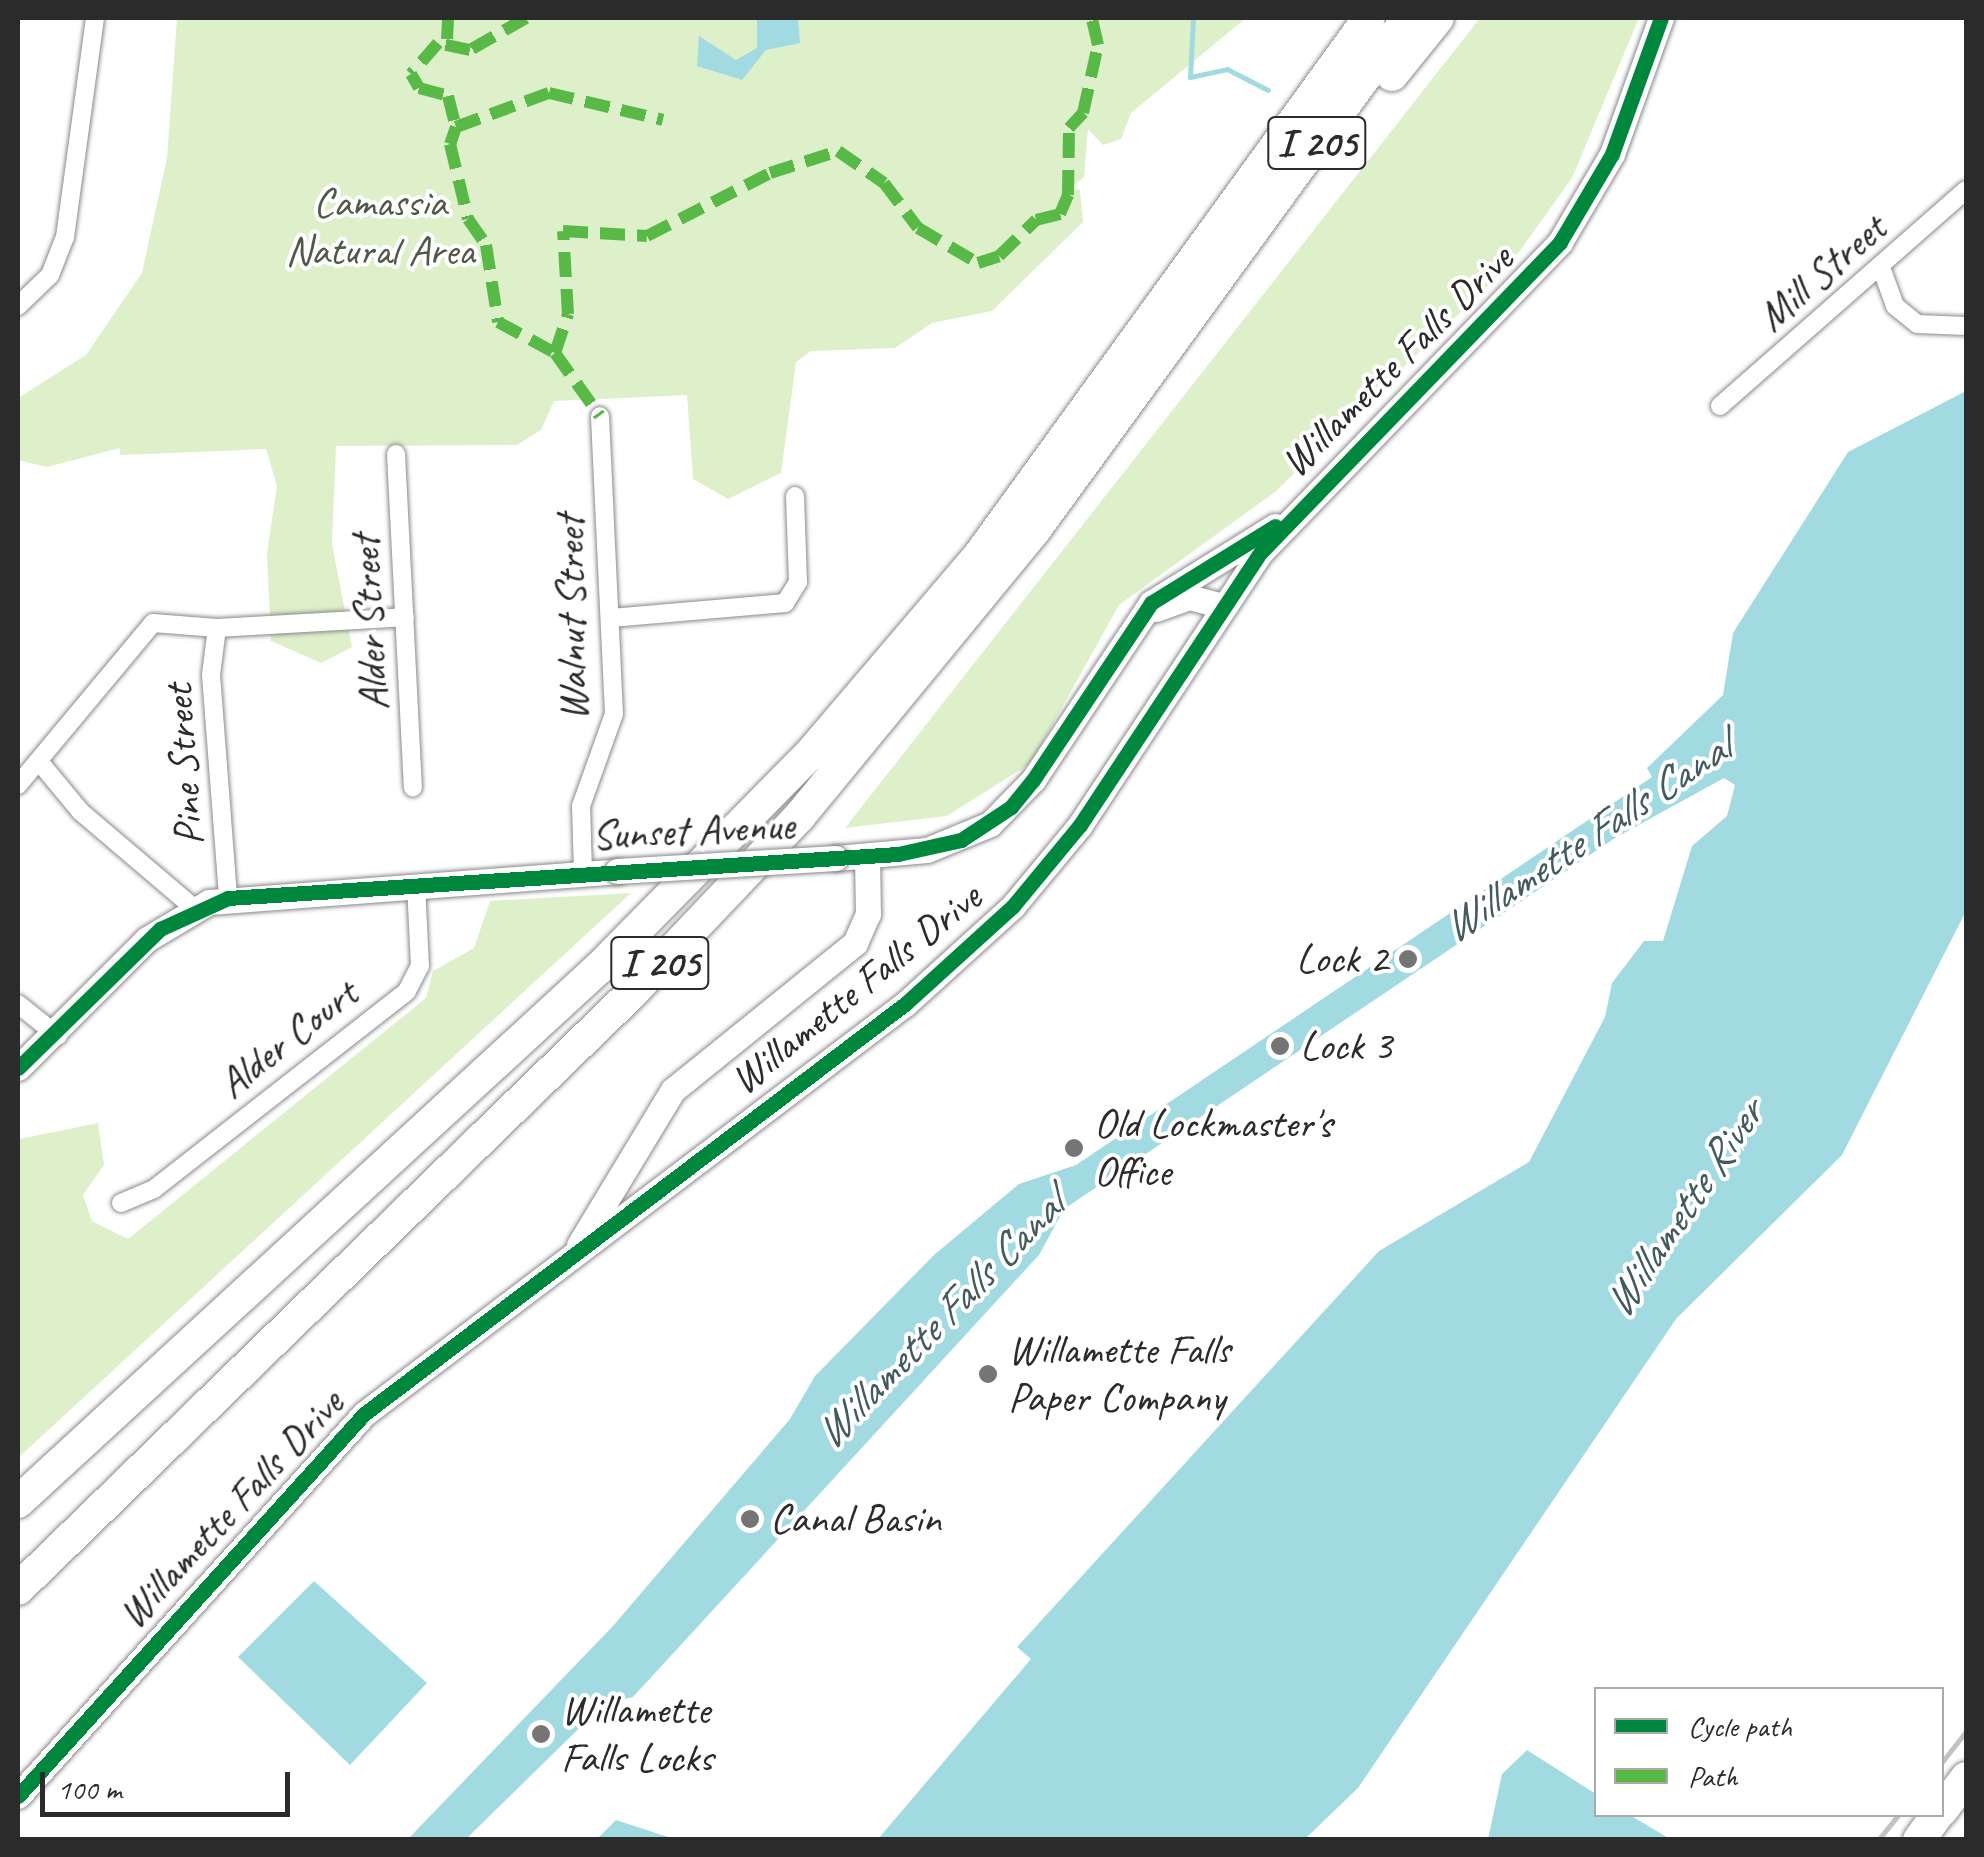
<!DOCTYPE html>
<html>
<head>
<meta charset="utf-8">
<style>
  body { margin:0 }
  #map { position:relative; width:1984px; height:1857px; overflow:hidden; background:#fff; font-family:Caveat,sans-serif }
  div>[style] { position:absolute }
  .green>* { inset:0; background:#ddf0c9 }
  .water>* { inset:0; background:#a2dae2 }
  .stream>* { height:5px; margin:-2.5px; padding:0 2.5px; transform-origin:2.5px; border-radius:2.5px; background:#a2dae2 }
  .roads { filter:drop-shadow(0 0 2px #8a8a8a) drop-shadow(0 0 2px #8a8a8a) }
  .street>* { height:18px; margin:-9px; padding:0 9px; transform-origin:9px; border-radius:9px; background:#fff }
  .secondary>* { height:25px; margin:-12.5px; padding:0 12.5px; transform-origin:12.5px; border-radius:12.5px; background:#fff }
  .highway>* { height:32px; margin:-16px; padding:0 16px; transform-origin:16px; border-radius:16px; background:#fff }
  .rail>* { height:5px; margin:-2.5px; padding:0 2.5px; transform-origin:2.5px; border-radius:2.5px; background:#c2c2c2 }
  .bridges { filter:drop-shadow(0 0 2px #8a8a8a) drop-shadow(0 0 2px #8a8a8a) }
  .secondary-bridge>* { height:25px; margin:-12.5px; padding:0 12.5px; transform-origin:12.5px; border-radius:12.5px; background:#fff }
  .quiet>* { height:12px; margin-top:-6px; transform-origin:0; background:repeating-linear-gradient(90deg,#58b947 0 25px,transparent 0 37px) }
  .cycleway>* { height:15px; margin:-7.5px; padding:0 7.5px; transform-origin:7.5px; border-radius:7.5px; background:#00873e }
  .dots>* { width:28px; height:28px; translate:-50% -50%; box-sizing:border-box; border:5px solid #fff; border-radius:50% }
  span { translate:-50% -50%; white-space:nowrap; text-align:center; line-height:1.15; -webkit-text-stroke:8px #fff; paint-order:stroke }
  .shield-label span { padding:2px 8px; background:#fff; border:2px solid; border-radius:8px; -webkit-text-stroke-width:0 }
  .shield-label { font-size:40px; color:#2b2b2b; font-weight:700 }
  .park-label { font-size:42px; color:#505948 }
  .street-label { font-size:42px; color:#2b2b2b }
  .poi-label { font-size:42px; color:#2b2b2b }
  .right { translate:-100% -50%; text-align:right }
  .left { translate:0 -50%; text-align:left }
  .water-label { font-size:45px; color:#435b5e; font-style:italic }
  .frame { position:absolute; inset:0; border:20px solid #2b2b2b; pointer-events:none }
  .legend { position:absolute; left:1594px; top:1687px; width:350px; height:130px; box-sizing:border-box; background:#fff; border:2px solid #aaa; margin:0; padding:12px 18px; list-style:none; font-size:30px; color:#2b2b2b }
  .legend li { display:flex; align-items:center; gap:20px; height:50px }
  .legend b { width:50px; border:2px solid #aaa }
  .scale { position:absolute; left:40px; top:1772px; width:250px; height:45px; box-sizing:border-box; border:5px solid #2b2b2b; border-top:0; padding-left:12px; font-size:30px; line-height:35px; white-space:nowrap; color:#2b2b2b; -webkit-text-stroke:8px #fff; paint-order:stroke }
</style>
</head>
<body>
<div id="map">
  <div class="green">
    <i style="clip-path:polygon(177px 18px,1246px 18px,1131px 113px,1121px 139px,1103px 145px,1088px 129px,1084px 177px,1071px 188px,1080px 190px,1083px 222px,992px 311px,932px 323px,895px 348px,811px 351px,796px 362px,781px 473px,728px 499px,693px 479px,687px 395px,554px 401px,541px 430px,517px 445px,336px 446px,332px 544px,352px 647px,321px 663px,271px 641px,267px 553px,277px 486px,266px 449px,120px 455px,120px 448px,47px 467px,18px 460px,18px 398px,86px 355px,142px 273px,167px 158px)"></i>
    <i style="clip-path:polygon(1480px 18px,1639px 18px,1572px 178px,1511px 263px,1275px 492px,1119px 605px,1031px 763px,947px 816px,845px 828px)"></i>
    <i style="clip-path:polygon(631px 893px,18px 1458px,19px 1139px,98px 1123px,104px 1165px,83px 1195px,92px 1221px,128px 1239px,426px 998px,433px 971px,474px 948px,490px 901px)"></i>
  </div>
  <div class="water">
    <i style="clip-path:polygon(757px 18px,798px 18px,800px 43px,766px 50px,742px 80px,697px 66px,699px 36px,736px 60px,757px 48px)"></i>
    <i style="clip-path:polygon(1966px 391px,1966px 911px,1842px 1155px,1676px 1319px,1358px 1788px,1305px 1839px,878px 1839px,1031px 1659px,1017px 1647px,1379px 1251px,1529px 1162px,1605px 1017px,1612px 983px,1644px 941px,1663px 941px,1692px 846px,1727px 816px,1735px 785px,1724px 778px,1615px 838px,1064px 1209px,1039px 1255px,633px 1697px,604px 1704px,466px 1839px,408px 1839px,613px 1626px,790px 1419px,815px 1376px,934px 1255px,1019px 1184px,1076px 1165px,1652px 777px,1647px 768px,1723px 695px,1733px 633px,1848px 452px)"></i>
    <i style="clip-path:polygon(314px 1581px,427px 1683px,350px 1765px,238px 1657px)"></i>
    <i style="clip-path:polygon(1527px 1750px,1596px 1794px,1596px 1814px,1630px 1815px,1670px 1839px,1488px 1839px,1502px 1774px)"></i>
    <i style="clip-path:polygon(616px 1820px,665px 1836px,678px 1839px,597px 1839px)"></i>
  </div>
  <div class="stream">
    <i style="left:1193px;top:18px;width:59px;rotate:92.9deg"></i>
    <i style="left:1190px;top:77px;width:38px;rotate:-12deg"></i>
    <i style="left:1227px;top:69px;width:46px;rotate:27.1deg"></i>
  </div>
  <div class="roads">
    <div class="street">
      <i style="left:1882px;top:270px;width:38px;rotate:70deg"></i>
      <i style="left:1895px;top:306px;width:28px;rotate:39deg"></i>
      <i style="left:1917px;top:324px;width:49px;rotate:2.3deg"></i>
      <i style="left:18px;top:306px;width:45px;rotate:-44.1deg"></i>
      <i style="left:50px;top:275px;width:41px;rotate:-68.5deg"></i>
      <i style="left:65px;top:237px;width:221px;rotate:-82.2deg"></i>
      <i style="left:1720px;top:406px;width:327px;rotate:-41.3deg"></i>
      <i style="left:396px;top:454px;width:334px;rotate:87.1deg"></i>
      <i style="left:611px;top:618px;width:175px;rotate:-4.9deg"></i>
      <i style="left:785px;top:603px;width:25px;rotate:-58deg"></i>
      <i style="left:798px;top:582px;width:86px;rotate:-92deg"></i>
      <i style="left:217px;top:628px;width:47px;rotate:97.3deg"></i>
      <i style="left:211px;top:675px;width:224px;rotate:85.6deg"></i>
      <i style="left:42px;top:765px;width:61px;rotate:50.3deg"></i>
      <i style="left:81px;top:812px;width:150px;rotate:40.4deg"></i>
      <i style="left:18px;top:785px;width:211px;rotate:-50.2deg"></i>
      <i style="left:153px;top:623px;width:64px;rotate:4.5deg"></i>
      <i style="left:217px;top:628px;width:188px;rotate:-3.3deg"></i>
      <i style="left:583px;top:872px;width:66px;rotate:-91.7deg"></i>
      <i style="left:581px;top:806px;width:98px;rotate:-70.3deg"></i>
      <i style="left:614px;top:714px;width:298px;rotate:-92.7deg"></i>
      <i style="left:18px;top:1004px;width:51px;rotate:38.7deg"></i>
      <i style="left:121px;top:1203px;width:36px;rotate:-23deg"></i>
      <i style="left:154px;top:1189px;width:321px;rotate:-38deg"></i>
      <i style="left:407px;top:991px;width:28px;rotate:-63deg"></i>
      <i style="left:420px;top:966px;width:82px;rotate:-92.8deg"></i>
    </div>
    <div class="secondary">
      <i style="left:1156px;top:609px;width:35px;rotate:-20deg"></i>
      <i style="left:1189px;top:597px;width:31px;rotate:15deg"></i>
      <i style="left:836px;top:858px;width:91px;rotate:-5deg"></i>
      <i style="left:927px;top:850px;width:68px;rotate:-22.4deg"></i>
      <i style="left:990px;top:824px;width:62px;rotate:-45.7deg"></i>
      <i style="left:1033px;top:780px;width:213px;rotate:-56.3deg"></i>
      <i style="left:1151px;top:603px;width:146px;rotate:-31.8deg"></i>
      <i style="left:18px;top:1068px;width:182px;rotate:-45deg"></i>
      <i style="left:147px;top:939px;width:72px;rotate:-30.8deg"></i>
      <i style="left:209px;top:902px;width:409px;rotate:-4.3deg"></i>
      <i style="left:579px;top:1245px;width:181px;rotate:-58.8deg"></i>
      <i style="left:673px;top:1090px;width:234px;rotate:-38.9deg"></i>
      <i style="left:855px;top:943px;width:32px;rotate:-66deg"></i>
      <i style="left:868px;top:914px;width:58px;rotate:-91deg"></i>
      <i style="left:18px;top:1796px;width:515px;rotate:-47.83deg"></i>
      <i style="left:364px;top:1414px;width:679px;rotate:-37.16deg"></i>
      <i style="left:905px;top:1004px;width:146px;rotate:-42.2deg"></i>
      <i style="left:1013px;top:906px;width:105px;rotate:-50.4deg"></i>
      <i style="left:1080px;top:825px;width:328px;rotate:-56.5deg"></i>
      <i style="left:1261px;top:552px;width:431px;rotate:-46deg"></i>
      <i style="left:1560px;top:242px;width:102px;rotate:-59.4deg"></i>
      <i style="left:1612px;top:154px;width:145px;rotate:-70.2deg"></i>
    </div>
    <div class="highway">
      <i style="left:1392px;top:75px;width:73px;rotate:-51.1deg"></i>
      <i style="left:18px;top:1502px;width:789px;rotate:-42.59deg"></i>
      <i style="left:599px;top:968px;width:302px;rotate:-45.4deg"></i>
      <i style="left:811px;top:753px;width:262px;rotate:-49.6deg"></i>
      <i style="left:981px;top:553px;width:661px;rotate:-54.05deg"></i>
      <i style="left:18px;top:1589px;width:857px;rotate:-44.15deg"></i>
      <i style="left:633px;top:992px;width:241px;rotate:-46.5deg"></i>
      <i style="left:799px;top:817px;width:370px;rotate:-50.6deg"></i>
      <i style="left:1034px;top:531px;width:635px;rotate:-53.91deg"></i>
      <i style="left:1942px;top:1810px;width:40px;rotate:-53deg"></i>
      <i style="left:1919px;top:1840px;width:32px;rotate:-54deg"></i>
    </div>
  </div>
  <div class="rail">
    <i style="left:1942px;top:1762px;width:39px;rotate:-52deg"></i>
    <i style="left:1878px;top:1840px;width:33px;rotate:-51deg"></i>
  </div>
  <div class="bridges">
    <div class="secondary-bridge">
      <i style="left:617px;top:871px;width:219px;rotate:-3.4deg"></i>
    </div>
  </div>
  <div class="quiet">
    <i style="left:526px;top:18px;width:64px;rotate:150.3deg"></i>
    <i style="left:470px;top:50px;width:33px;rotate:-168deg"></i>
    <i style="left:438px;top:43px;width:41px;rotate:131.1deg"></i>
    <i style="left:411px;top:74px;width:16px;rotate:60deg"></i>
    <i style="left:419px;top:88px;width:30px;rotate:15deg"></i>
    <i style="left:448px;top:96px;width:32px;rotate:76deg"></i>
    <i style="left:456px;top:127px;width:18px;rotate:109deg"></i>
    <i style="left:450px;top:144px;width:77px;rotate:76.5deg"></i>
    <i style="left:468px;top:219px;width:32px;rotate:55deg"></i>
    <i style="left:486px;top:245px;width:78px;rotate:81.1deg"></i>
    <i style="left:498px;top:322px;width:65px;rotate:28.5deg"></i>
    <i style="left:555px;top:353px;width:77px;rotate:54.5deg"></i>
    <i style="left:447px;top:39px;width:21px;rotate:-87deg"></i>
    <i style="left:456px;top:127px;width:99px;rotate:-20.1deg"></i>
    <i style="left:549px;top:93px;width:117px;rotate:13.3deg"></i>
    <i style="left:555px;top:353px;width:41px;rotate:-71.6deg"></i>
    <i style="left:568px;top:314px;width:83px;rotate:-93.4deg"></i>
    <i style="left:563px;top:231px;width:84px;rotate:3.4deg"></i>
    <i style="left:647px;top:236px;width:138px;rotate:-27.1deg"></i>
    <i style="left:770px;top:173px;width:71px;rotate:-17.9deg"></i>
    <i style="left:838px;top:151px;width:56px;rotate:34.8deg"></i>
    <i style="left:884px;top:183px;width:56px;rotate:52.9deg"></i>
    <i style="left:918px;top:228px;width:69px;rotate:30.3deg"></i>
    <i style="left:978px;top:263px;width:22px;rotate:-18deg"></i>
    <i style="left:999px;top:256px;width:52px;rotate:-44.2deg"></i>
    <i style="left:1036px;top:220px;width:25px;rotate:-14deg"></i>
    <i style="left:1060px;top:214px;width:21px;rotate:-67deg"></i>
    <i style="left:1068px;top:195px;width:67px;rotate:-89.1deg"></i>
    <i style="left:1069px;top:128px;width:21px;rotate:-47deg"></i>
    <i style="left:1083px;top:113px;width:70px;rotate:-77.6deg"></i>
    <i style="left:1098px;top:45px;width:28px;rotate:-103deg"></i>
  </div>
  <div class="cycleway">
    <i style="left:18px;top:1068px;width:199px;rotate:-44.4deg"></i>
    <i style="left:160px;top:929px;width:75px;rotate:-24.5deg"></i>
    <i style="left:228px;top:898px;width:671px;rotate:-3.76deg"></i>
    <i style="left:898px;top:854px;width:65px;rotate:-12.5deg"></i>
    <i style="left:961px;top:840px;width:60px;rotate:-33.4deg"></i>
    <i style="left:1011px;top:807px;width:35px;rotate:-51deg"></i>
    <i style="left:1033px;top:780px;width:213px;rotate:-56.3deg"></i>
    <i style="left:1151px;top:603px;width:146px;rotate:-31.8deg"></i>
    <i style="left:18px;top:1796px;width:515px;rotate:-47.83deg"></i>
    <i style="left:364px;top:1414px;width:679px;rotate:-37.16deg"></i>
    <i style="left:905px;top:1004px;width:146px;rotate:-42.2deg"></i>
    <i style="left:1013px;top:906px;width:105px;rotate:-50.4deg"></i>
    <i style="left:1080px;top:825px;width:328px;rotate:-56.5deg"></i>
    <i style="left:1261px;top:552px;width:431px;rotate:-46deg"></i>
    <i style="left:1560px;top:242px;width:102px;rotate:-59.4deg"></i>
    <i style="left:1612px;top:154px;width:145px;rotate:-70.2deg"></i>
  </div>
  <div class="dots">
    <i style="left:1408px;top:959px;background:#757575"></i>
    <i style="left:1280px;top:1046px;background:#757575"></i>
    <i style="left:1074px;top:1148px;background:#757575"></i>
    <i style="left:988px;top:1374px;background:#757575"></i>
    <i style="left:750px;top:1519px;background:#757575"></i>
    <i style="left:541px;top:1734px;background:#757575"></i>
  </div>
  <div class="shield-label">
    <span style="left:1317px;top:143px">I 205</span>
    <span style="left:660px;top:963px">I 205</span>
  </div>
  <div class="park-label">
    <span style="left:380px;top:227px">Camassia<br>Natural Area</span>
  </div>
  <div class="street-label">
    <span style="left:1822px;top:273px;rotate:-41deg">Mill Street</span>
    <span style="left:1397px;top:361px;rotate:-45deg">Willamette Falls Drive</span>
    <span style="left:572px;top:618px;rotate:-91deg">Walnut Street</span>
    <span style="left:370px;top:623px;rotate:-93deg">Alder Street</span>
    <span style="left:184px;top:765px;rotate:-94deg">Pine Street</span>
    <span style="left:693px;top:831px;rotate:-3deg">Sunset Avenue</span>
    <span style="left:856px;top:989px;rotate:-39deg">Willamette Falls Drive</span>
    <span style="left:288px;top:1039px;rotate:-38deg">Alder Court</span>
    <span style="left:231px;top:1509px;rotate:-47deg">Willamette Falls Drive</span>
  </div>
  <div class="poi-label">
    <span class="right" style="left:1388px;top:959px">Lock 2</span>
    <span class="left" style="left:1300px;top:1046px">Lock 3</span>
    <span class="left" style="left:1094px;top:1148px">Old Lockmaster's<br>Office</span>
    <span class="left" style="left:1008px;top:1374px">Willamette Falls<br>Paper Company</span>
    <span class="left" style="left:770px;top:1519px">Canal Basin</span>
    <span class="left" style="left:561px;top:1734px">Willamette<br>Falls Locks</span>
  </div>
  <div class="water-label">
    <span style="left:1586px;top:838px;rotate:-34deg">Willamette Falls Canal</span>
    <span style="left:1683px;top:1209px;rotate:-56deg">Willamette River</span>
    <span style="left:939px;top:1320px;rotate:-46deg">Willamette Falls Canal</span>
  </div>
  <div class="frame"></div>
  <ul class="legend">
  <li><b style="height:12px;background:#00873e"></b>Cycle path</li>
  <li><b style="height:12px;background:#58b947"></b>Path</li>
  </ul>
  <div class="scale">100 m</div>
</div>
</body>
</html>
